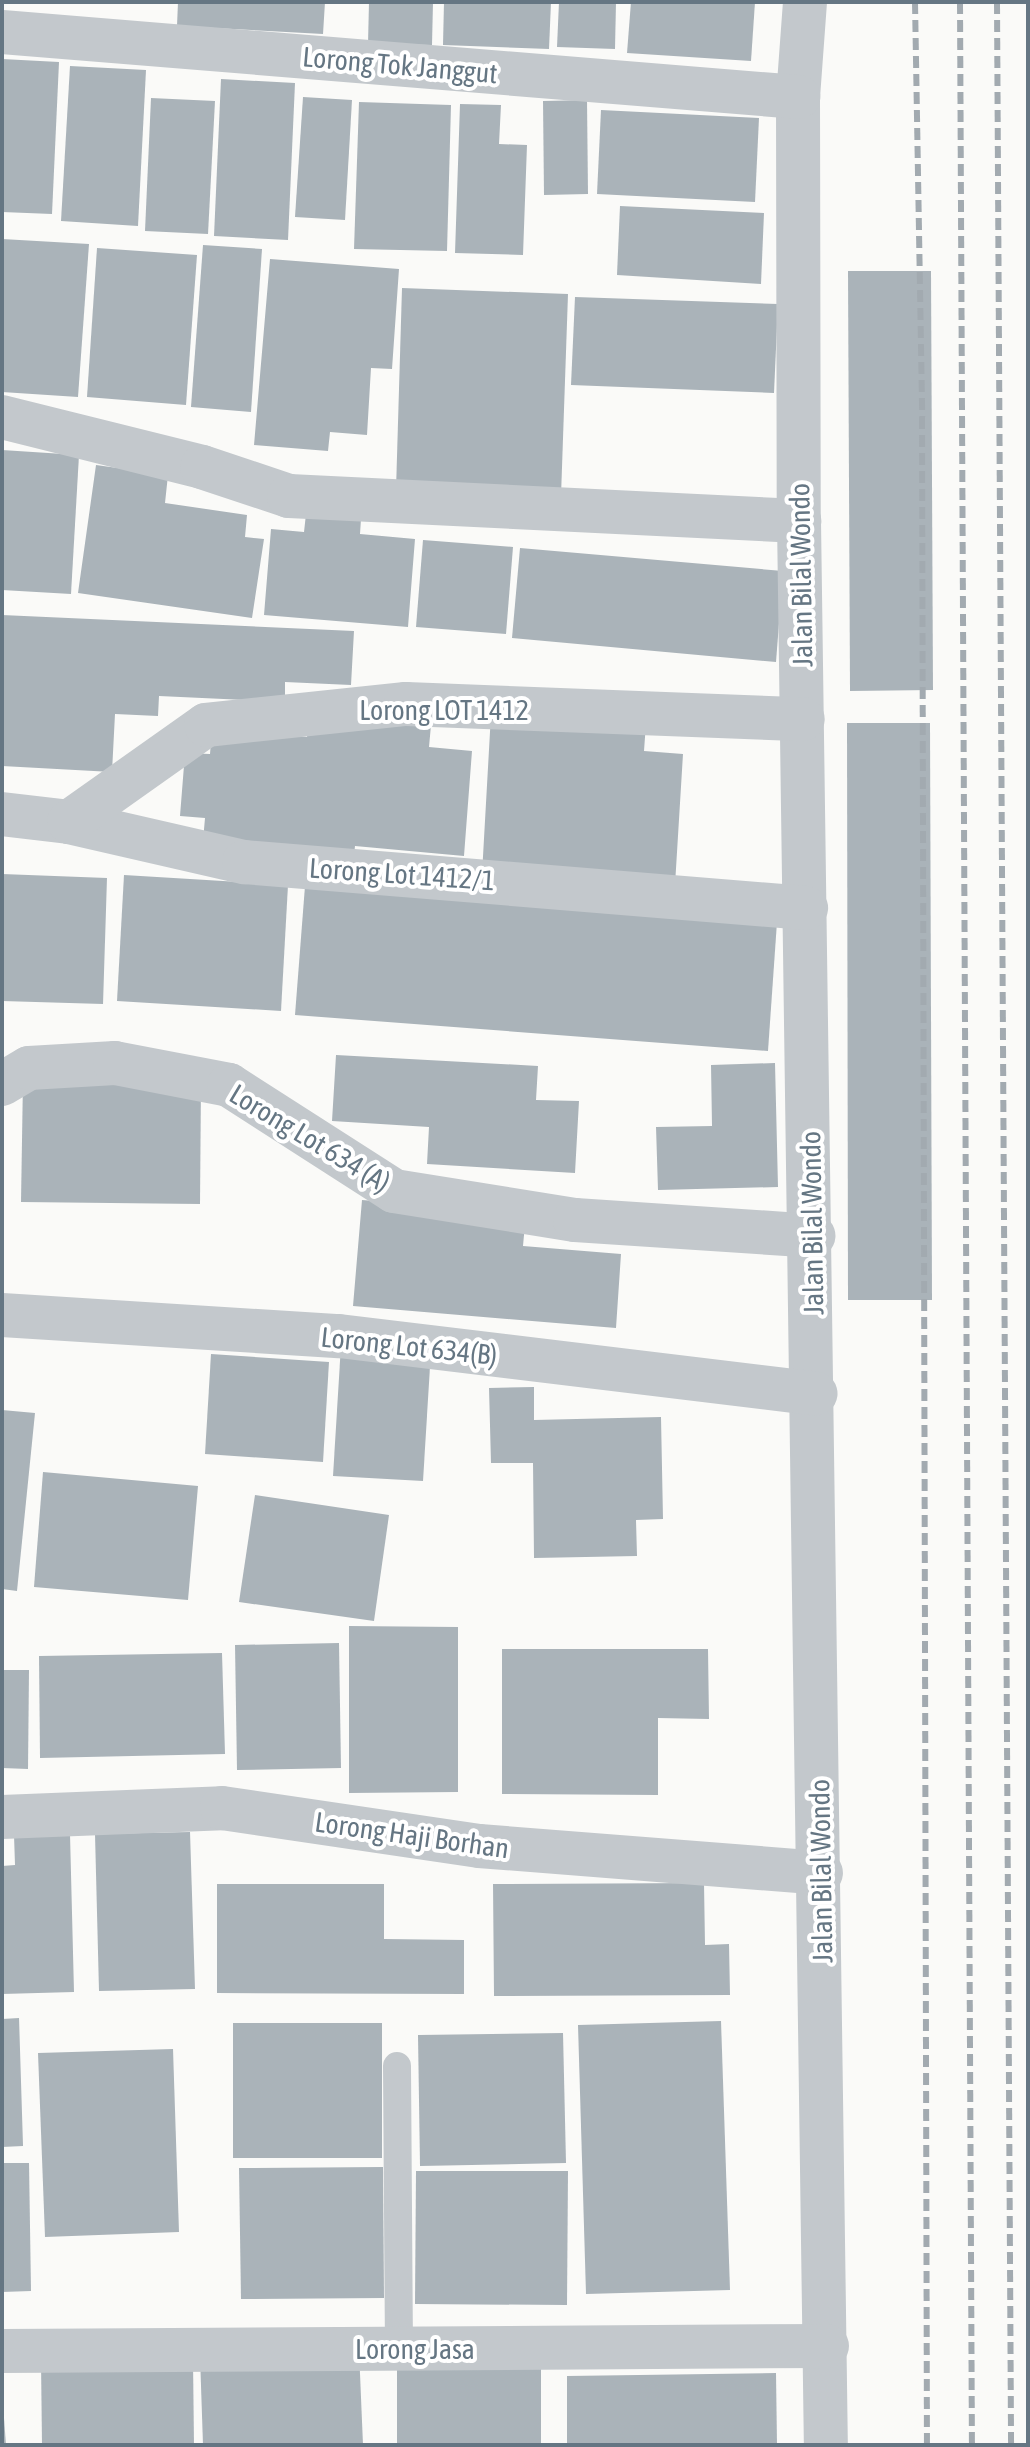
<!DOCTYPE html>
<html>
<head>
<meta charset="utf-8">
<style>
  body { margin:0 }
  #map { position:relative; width:1030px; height:2447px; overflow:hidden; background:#fafaf8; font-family:"Asap Condensed",sans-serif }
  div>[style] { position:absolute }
  .building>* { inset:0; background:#aab3b9 }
  .lane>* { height:28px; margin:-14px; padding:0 14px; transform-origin:14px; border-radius:14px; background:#c3c8cc }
  .street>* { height:44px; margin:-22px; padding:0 22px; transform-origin:22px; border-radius:22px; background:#c3c8cc }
  .rail>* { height:6px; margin-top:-3px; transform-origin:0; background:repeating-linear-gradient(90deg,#a2aab0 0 12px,transparent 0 18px) }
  span { translate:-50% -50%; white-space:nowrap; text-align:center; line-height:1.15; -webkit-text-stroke:8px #fff; paint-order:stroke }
  .street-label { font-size:28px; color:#657683 }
  .frame { position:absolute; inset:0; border:4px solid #657683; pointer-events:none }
</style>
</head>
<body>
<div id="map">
  <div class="building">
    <i style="clip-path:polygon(178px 2px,325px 2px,323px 34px,177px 26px)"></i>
    <i style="clip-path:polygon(369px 2px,433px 2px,432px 45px,368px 44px)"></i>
    <i style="clip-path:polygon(444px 2px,551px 2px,549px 49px,443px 45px)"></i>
    <i style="clip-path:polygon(559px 2px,616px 2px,615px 49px,557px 47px)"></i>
    <i style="clip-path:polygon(631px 2px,755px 2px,751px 61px,627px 53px)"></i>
    <i style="clip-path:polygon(2px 59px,59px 62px,52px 214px,2px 212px)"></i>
    <i style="clip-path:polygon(70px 66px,146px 70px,138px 226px,61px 221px)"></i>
    <i style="clip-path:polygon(221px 79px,295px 83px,288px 240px,214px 236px)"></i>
    <i style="clip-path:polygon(303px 97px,352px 100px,345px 220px,295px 217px)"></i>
    <i style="clip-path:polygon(151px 98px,215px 101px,208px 234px,145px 231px)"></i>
    <i style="clip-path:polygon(587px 100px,588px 194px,544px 195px,543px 101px)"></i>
    <i style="clip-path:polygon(359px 102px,451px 105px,447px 251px,354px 249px)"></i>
    <i style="clip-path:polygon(460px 104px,501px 105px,499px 144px,527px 145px,523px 255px,455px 253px)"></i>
    <i style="clip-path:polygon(601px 110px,759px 118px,755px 202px,597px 194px)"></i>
    <i style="clip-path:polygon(620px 206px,764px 213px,761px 284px,617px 275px)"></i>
    <i style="clip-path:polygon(2px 239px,89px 244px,78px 397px,2px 392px)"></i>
    <i style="clip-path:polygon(203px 245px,262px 249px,251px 412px,191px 407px)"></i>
    <i style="clip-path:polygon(97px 248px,197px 255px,186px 405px,87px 397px)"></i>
    <i style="clip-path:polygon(270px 259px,399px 269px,392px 369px,371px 368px,367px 435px,330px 432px,328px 451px,254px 445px)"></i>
    <i style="clip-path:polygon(848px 271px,931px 271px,933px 690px,850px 691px)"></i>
    <i style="clip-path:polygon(402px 288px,568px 294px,561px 496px,396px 490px)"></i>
    <i style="clip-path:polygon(575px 297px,778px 304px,774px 393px,571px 385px)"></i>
    <i style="clip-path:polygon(2px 450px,79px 455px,71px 594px,2px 590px)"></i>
    <i style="clip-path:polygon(96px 465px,168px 475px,165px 503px,247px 515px,245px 537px,264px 539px,252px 618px,78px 593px)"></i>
    <i style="clip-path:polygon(306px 514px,361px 519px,360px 534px,415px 539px,408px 627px,264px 615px,271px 529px,304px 532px)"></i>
    <i style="clip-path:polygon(423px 540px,513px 547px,506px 634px,416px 627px)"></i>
    <i style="clip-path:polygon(520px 548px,783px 571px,776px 662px,512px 638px)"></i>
    <i style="clip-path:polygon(2px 615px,354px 631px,351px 685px,285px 682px,285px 702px,159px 696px,158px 716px,115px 714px,112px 772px,2px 766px)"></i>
    <i style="clip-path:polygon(491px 714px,646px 723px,644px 751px,683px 754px,675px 885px,482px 874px)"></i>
    <i style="clip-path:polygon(310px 715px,431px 725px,429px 747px,472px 751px,464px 856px,355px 846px,353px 864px,202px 852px,205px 818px,180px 816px,185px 753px,210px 754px,212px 729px,307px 737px)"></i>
    <i style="clip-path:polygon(847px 723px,930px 723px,932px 1300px,848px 1300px)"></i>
    <i style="clip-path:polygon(2px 874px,107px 878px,103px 1004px,2px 1001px)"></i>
    <i style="clip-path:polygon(124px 875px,288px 885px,281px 1011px,117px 1001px)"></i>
    <i style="clip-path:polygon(305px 886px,777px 922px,768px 1051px,295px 1015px)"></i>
    <i style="clip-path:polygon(336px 1055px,538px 1066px,536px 1100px,579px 1101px,575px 1173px,427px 1164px,429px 1127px,332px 1121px)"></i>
    <i style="clip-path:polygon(775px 1063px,778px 1187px,658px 1190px,656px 1127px,712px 1126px,711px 1065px)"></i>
    <i style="clip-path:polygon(23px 1079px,201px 1081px,200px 1204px,21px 1202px)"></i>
    <i style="clip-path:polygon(362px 1200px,526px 1213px,523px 1246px,621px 1254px,616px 1328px,353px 1306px)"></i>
    <i style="clip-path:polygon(341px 1345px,431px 1350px,423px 1481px,333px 1476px)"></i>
    <i style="clip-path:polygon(211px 1354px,329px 1362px,323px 1462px,205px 1454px)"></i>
    <i style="clip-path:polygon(534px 1387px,534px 1420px,661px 1417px,663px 1519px,636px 1520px,637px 1556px,534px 1558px,533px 1463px,491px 1463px,489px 1388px)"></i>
    <i style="clip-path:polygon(2px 1410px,35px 1413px,17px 1591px,2px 1589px)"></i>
    <i style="clip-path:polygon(43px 1472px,198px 1486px,188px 1600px,34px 1587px)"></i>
    <i style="clip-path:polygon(255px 1495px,389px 1515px,374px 1621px,239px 1602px)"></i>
    <i style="clip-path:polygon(349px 1626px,458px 1627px,458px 1792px,349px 1793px)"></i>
    <i style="clip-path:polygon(339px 1643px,341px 1768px,237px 1770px,235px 1645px)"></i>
    <i style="clip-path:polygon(502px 1649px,708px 1649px,709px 1719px,658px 1718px,658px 1795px,502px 1794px)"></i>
    <i style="clip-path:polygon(222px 1653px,225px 1754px,40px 1758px,39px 1656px)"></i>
    <i style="clip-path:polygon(2px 1670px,29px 1670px,28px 1769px,2px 1768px)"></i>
    <i style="clip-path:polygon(190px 1832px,195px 1989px,99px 1991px,95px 1834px)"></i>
    <i style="clip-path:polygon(70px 1834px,74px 1992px,2px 1994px,2px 1866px,15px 1865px,14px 1835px)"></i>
    <i style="clip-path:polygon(704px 1883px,705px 1945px,729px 1944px,730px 1995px,494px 1996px,493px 1884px)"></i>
    <i style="clip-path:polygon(217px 1884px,384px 1884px,384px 1939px,464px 1940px,464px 1994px,217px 1993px)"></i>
    <i style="clip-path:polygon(19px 2018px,23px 2146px,2px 2147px,2px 2019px)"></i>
    <i style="clip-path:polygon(721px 2021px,730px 2290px,586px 2294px,578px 2025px)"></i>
    <i style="clip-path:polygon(233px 2023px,382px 2023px,382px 2158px,233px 2158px)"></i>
    <i style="clip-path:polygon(563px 2033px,566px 2163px,420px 2166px,418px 2035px)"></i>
    <i style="clip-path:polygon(173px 2049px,179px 2232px,45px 2237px,38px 2053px)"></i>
    <i style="clip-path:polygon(2px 2163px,29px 2163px,31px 2291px,2px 2292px)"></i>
    <i style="clip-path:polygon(383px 2167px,384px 2298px,241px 2299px,239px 2168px)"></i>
    <i style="clip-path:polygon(416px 2171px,568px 2171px,567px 2305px,415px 2304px)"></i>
    <i style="clip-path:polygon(359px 2350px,363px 2445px,203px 2445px,200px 2356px)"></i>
    <i style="clip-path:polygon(397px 2357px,541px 2359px,541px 2445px,397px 2445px)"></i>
    <i style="clip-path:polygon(193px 2360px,194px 2445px,42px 2445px,41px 2361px)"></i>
    <i style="clip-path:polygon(776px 2373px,777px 2445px,567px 2445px,567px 2376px)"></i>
    <i style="clip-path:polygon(2px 2418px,4px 2418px,6px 2445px,2px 2445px)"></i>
  </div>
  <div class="lane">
    <i style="left:397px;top:2066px;width:283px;rotate:89.6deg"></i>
  </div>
  <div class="street">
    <i style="left:805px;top:2px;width:95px;rotate:94.2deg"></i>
    <i style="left:798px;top:97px;width:424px;rotate:89.9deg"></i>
    <i style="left:799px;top:521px;width:1924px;rotate:89.2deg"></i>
    <i style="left:2px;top:32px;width:799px;rotate:4.67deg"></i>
    <i style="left:2px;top:417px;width:206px;rotate:14deg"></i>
    <i style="left:202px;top:467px;width:92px;rotate:18.4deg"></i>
    <i style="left:289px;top:496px;width:511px;rotate:2.81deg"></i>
    <i style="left:2px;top:814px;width:67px;rotate:6.8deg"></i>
    <i style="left:69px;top:822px;width:180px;rotate:12.9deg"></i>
    <i style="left:244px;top:862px;width:564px;rotate:4.68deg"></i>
    <i style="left:69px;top:822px;width:168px;rotate:-35.3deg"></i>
    <i style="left:206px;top:725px;width:201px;rotate:-6deg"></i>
    <i style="left:406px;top:704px;width:397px;rotate:2.2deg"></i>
    <i style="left:2px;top:1084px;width:31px;rotate:-31deg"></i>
    <i style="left:29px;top:1068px;width:86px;rotate:-3.3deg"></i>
    <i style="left:115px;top:1063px;width:116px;rotate:10.9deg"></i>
    <i style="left:229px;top:1085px;width:196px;rotate:32.7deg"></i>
    <i style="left:394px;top:1191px;width:183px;rotate:9.1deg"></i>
    <i style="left:575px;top:1220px;width:239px;rotate:3.8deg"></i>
    <i style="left:2px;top:1315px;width:338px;rotate:3.6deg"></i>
    <i style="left:339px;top:1336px;width:480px;rotate:6.9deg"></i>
    <i style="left:2px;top:1817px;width:220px;rotate:-2.3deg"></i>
    <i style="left:222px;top:1808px;width:260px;rotate:8.4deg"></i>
    <i style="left:479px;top:1846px;width:343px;rotate:4.5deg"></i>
    <i style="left:2px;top:2351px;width:825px;rotate:-0.35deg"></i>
  </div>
  <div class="rail">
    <i style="left:915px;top:2px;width:415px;rotate:89deg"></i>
    <i style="left:922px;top:417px;width:2028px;rotate:89.86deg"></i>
    <i style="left:960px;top:2px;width:2443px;rotate:89.72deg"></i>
    <i style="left:997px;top:2px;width:2443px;rotate:89.67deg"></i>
  </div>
  <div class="street-label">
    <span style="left:400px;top:65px;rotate:5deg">Lorong Tok Janggut</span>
    <span style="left:801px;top:575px;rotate:-91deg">Jalan Bilal Wondo</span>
    <span style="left:444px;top:710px">Lorong LOT 1412</span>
    <span style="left:402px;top:874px;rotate:4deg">Lorong Lot 1412/1</span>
    <span style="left:310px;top:1138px;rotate:31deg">Lorong Lot 634 (A)</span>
    <span style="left:812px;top:1223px;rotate:-91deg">Jalan Bilal Wondo</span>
    <span style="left:409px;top:1346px;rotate:6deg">Lorong Lot 634(B)</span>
    <span style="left:412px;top:1835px;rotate:8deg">Lorong Haji Borhan</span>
    <span style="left:821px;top:1871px;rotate:-91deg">Jalan Bilal Wondo</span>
    <span style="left:415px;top:2349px">Lorong Jasa</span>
  </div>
  <div class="frame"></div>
</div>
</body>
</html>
